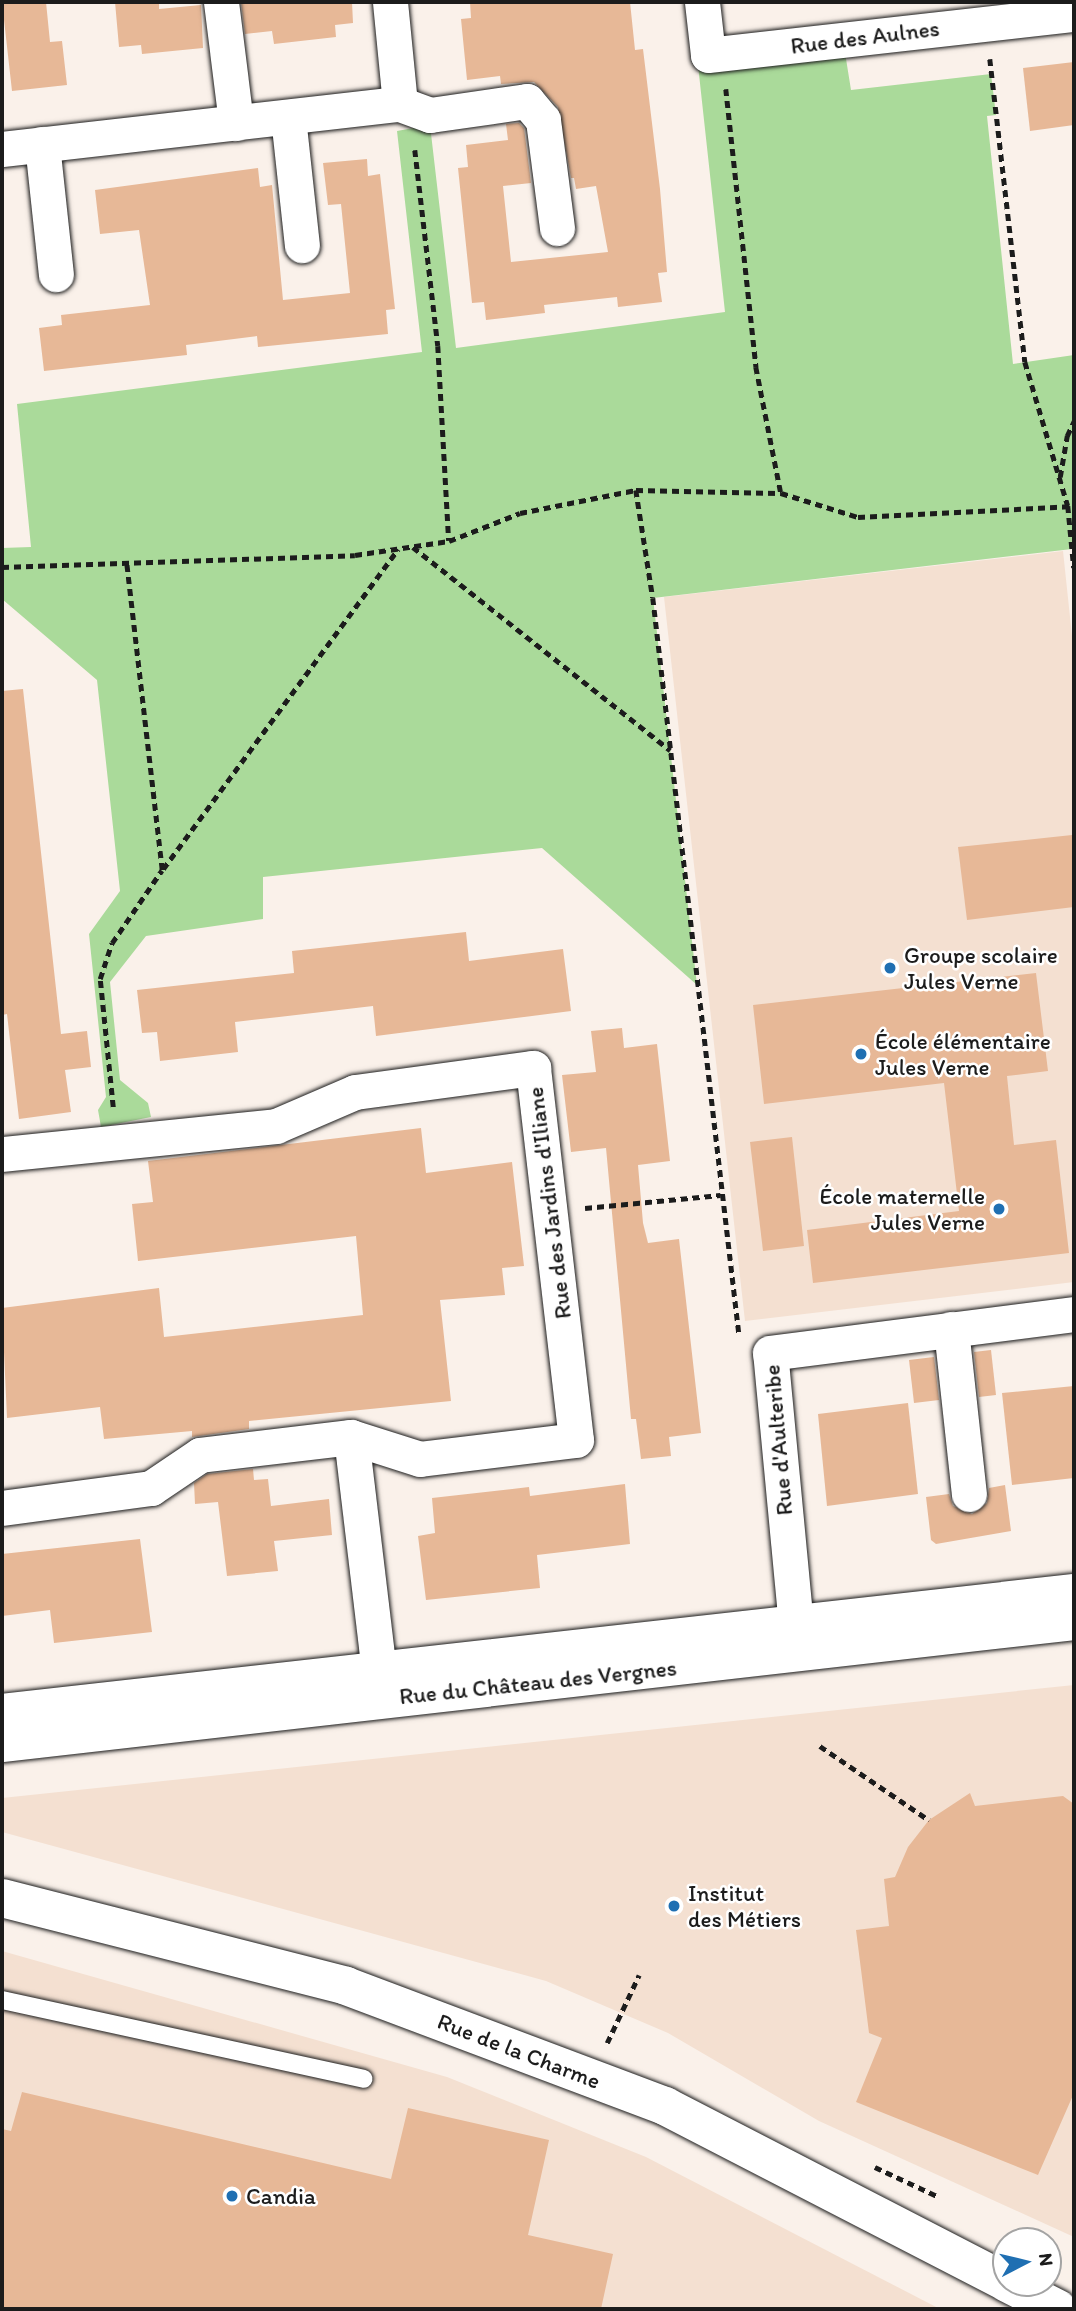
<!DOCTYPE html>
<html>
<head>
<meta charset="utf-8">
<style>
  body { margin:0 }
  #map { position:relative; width:1076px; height:2311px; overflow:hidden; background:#faf1ea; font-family:Itim,sans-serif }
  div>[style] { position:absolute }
  .built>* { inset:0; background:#f4e0d1 }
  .green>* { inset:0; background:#aada9a }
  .building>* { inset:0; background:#e7b897 }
  .path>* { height:4.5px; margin-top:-2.25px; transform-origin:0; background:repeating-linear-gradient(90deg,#1c1c1c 0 7px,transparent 0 12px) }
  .roads { filter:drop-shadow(0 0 2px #1c1c1c) drop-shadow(0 0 2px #1c1c1c) }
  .service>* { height:18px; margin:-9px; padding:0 9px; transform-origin:9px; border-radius:9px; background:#fff }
  .minor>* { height:35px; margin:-17.5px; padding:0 17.5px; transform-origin:17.5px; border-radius:17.5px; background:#fff }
  .tertiary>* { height:38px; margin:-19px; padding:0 19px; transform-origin:19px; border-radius:19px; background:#fff }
  .secondary>* { height:38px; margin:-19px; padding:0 19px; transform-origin:19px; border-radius:19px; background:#fff }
  .dots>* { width:19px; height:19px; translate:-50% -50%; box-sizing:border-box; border:4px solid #fff; border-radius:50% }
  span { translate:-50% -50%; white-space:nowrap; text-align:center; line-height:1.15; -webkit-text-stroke:5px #fff; paint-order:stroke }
  .street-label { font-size:23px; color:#1c1c1c }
  .poi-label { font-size:23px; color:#1c1c1c }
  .left { translate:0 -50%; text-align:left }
  .right { translate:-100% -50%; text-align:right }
  .frame { position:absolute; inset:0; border:4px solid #1c1c1c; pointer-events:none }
  .north { position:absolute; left:992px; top:2227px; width:70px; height:70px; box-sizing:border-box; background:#fff; border:2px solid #a4a4a4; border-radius:50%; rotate:83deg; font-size:19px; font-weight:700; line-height:28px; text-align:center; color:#1c1c1c }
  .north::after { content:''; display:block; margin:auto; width:24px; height:32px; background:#1f6fb2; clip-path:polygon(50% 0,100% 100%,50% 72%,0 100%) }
</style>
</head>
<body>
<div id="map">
  <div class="built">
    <i style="clip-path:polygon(1063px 551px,1074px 655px,1074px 1282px,745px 1321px,664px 597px)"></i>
    <i style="clip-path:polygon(1074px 1685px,1074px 2237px,819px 2121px,668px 2033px,546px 1981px,2px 1832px,2px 1798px)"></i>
    <i style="clip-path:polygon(2px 1951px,447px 2077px,646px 2157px,940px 2309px,2px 2309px)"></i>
  </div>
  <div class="green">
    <i style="clip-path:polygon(843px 40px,851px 90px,991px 74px,996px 115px,987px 116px,1013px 364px,1074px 355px,1074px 568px,1072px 549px,653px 598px,697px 985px,542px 848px,263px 877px,263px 919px,146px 936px,110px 982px,120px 1080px,148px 1103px,151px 1117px,101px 1127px,98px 1110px,106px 1097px,89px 934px,120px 891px,97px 680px,2px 599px,2px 548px,31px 547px,17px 404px,422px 352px,397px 131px,430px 125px,456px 348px,725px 312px,697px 56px)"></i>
  </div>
  <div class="building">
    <i style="clip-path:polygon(2px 2px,46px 2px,50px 42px,62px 41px,67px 85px,12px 91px)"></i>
    <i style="clip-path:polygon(115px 2px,159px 2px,159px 9px,201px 5px,203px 48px,142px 54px,141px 45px,119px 47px)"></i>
    <i style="clip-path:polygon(241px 2px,352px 2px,353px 23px,335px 25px,336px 37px,274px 44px,272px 31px,245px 34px)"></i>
    <i style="clip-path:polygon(470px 2px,630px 2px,635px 50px,643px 49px,660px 189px,667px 272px,658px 273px,662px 302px,618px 307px,617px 297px,544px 305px,545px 313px,486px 320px,484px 302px,472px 303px,458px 168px,468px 167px,466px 145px,508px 140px,506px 124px,519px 123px,524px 128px,531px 183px,503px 186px,511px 262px,608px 252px,596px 186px,576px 189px,574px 178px,571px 178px,558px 107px,534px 82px,501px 84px,500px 76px,467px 80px,461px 19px,471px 18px)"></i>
    <i style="clip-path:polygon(1074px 62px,1074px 125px,1030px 131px,1023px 68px)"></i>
    <i style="clip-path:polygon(367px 159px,368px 176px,380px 174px,395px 309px,386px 310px,388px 334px,258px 347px,257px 336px,186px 345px,187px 355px,44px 371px,39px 328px,62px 325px,61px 315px,150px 305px,139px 230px,100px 234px,95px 190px,258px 168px,260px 187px,272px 185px,283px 300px,350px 293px,341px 204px,328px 205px,323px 163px)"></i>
    <i style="clip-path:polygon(23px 689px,61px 1034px,87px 1031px,91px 1067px,65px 1070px,71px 1112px,19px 1119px,7px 1014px,2px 1015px,2px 691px)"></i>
    <i style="clip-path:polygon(1072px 835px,1074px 907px,967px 920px,958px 847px)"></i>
    <i style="clip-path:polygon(466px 932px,469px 961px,563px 949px,571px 1011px,376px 1036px,373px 1006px,279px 1017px,235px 1022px,238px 1052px,160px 1061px,157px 1032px,142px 1033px,137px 990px,294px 973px,292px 951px)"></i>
    <i style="clip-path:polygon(1036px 973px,1048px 1071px,1007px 1076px,1014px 1145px,1056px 1140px,1069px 1253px,813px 1283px,807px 1230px,959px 1211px,944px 1083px,764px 1104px,753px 1005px)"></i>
    <i style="clip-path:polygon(622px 1028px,624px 1048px,657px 1044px,670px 1161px,638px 1165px,643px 1223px,648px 1243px,679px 1239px,701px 1433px,669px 1437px,671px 1456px,641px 1459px,636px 1419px,631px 1419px,606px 1148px,571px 1152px,562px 1075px,596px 1072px,591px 1031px)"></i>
    <i style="clip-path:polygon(421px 1128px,426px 1173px,512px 1162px,524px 1266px,502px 1268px,505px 1295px,440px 1300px,451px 1401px,249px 1421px,249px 1429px,192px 1437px,192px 1431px,104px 1439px,100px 1407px,7px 1418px,2px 1308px,159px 1288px,164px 1337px,363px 1315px,356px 1236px,138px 1261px,132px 1204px,153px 1202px,148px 1161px)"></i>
    <i style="clip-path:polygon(792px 1137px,804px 1246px,763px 1251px,750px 1142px)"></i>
    <i style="clip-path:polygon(991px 1350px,996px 1395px,979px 1397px,974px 1352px)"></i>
    <i style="clip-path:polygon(934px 1357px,939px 1400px,914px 1403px,909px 1360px)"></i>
    <i style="clip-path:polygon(1074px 1386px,1074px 1478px,1012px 1485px,1002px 1393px)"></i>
    <i style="clip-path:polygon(908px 1403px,918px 1494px,827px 1506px,818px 1414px)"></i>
    <i style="clip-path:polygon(253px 1469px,254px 1480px,268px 1479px,271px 1506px,329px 1499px,332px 1535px,274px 1541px,278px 1571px,227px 1576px,218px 1502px,195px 1504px,194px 1483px,207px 1474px)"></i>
    <i style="clip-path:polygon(625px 1484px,630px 1544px,537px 1555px,540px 1588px,426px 1600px,418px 1536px,435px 1533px,432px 1498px,529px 1487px,530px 1496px)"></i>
    <i style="clip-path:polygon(1005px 1485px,1011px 1531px,936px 1544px,931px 1540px,926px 1497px,949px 1494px,953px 1506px,972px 1514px,987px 1503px,989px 1488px)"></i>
    <i style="clip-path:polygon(140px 1539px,152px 1632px,54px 1643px,50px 1610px,2px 1616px,2px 1554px)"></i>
    <i style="clip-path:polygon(970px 1793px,975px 1806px,1063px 1796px,1074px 1804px,1074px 2093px,1038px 2175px,856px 2102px,882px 2038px,869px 2033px,856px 1930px,889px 1926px,884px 1879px,895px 1877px,908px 1847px,929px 1820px)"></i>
    <i style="clip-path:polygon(22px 2092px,391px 2179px,408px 2108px,549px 2140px,528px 2235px,613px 2254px,601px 2309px,2px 2309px,2px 2129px,11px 2131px)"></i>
  </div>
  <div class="path">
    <i style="left:990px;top:59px;width:305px;rotate:83.4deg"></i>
    <i style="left:1025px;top:362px;width:150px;rotate:73.4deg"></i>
    <i style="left:1068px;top:506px;width:62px;rotate:84.5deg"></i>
    <i style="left:726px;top:89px;width:280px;rotate:83.8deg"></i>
    <i style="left:756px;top:367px;width:128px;rotate:78.8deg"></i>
    <i style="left:415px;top:150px;width:197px;rotate:83.3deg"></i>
    <i style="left:438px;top:346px;width:195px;rotate:86.8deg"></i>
    <i style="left:1060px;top:477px;width:42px;rotate:-80.3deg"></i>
    <i style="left:1067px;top:436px;width:17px;rotate:-65deg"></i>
    <i style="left:636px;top:490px;width:109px;rotate:81.1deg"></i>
    <i style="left:653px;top:598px;width:740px;rotate:83.33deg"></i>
    <i style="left:413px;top:547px;width:328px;rotate:38.3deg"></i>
    <i style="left:2px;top:567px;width:353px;rotate:-1.9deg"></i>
    <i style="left:355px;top:555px;width:95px;rotate:-8.5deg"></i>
    <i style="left:449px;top:541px;width:76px;rotate:-21.5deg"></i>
    <i style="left:520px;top:513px;width:118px;rotate:-11.2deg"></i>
    <i style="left:636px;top:490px;width:145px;rotate:1.2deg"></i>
    <i style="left:781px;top:493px;width:81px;rotate:17.3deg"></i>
    <i style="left:858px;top:517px;width:216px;rotate:-2.9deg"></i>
    <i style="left:163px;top:869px;width:397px;rotate:-53.7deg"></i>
    <i style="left:113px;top:1107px;width:129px;rotate:-95.8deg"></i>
    <i style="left:100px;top:979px;width:38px;rotate:-72deg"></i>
    <i style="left:112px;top:943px;width:88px;rotate:-55.6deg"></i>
    <i style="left:162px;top:870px;width:311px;rotate:-96.6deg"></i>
    <i style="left:585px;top:1208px;width:136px;rotate:-5.5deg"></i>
    <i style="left:820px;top:1746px;width:132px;rotate:34.2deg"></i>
    <i style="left:607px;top:2043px;width:75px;rotate:-64.8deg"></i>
    <i style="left:875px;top:2167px;width:68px;rotate:25.1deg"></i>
  </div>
  <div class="roads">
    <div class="service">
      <i style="left:2px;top:2000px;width:370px;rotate:12.3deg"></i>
    </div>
    <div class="minor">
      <i style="left:221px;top:2px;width:122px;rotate:82.9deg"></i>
      <i style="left:390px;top:2px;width:102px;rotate:84.4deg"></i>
      <i style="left:702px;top:2px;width:53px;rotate:83.5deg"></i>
      <i style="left:708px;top:55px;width:368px;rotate:-6.4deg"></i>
      <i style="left:288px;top:117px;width:129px;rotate:83.8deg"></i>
      <i style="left:42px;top:144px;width:131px;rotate:83.9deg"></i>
      <i style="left:2px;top:149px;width:401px;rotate:-6.5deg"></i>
      <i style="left:400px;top:104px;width:32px;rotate:20deg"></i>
      <i style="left:430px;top:115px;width:98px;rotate:-8.2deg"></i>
      <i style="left:527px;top:101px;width:25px;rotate:50deg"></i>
      <i style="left:543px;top:120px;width:109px;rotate:82.6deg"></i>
      <i style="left:2px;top:1154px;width:275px;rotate:-5.8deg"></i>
      <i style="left:276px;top:1126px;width:86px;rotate:-23.3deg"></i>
      <i style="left:355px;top:1092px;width:180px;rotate:-7.7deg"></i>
      <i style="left:533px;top:1068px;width:374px;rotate:83.4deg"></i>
      <i style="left:576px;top:1440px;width:157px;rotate:173.1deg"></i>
      <i style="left:420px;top:1459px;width:72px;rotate:-162.3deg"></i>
      <i style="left:351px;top:1437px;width:152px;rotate:173.2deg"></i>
      <i style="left:200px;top:1455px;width:59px;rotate:146deg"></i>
      <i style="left:151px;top:1488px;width:150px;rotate:172.4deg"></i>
      <i style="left:951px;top:1329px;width:166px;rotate:83.8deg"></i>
      <i style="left:351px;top:1437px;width:262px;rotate:83.2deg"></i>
      <i style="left:796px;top:1626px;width:274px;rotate:-95.4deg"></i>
      <i style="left:770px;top:1353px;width:306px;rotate:-7.3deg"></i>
    </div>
    <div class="tertiary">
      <i style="left:2px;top:1898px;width:355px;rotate:14.3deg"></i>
      <i style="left:346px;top:1986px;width:341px;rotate:20.6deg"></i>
      <i style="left:665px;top:2106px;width:384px;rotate:27.3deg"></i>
      <i style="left:1007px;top:2283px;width:57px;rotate:27deg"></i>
    </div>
    <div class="secondary">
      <i style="left:2px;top:1713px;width:1079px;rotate:-6.39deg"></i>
      <i style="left:2px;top:1743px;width:1079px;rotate:-6.49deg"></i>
    </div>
  </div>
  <div class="dots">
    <i style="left:890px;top:968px;background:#1f6fb2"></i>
    <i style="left:861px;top:1054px;background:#1f6fb2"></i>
    <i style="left:999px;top:1209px;background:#1f6fb2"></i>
    <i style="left:674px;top:1906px;background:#1f6fb2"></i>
    <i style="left:232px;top:2196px;background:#1f6fb2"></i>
  </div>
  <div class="street-label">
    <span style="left:865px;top:37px;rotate:-7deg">Rue des Aulnes</span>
    <span style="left:549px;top:1203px;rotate:-97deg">Rue des Jardins d'Iliane</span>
    <span style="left:778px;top:1440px;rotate:-95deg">Rue d'Aulteribe</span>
    <span style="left:538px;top:1682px;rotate:-6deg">Rue du Château des Vergnes</span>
    <span style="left:519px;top:2051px;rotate:21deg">Rue de la Charme</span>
  </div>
  <div class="poi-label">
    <span class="left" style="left:904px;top:968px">Groupe scolaire<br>Jules Verne</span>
    <span class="left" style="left:875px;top:1054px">École élémentaire<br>Jules Verne</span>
    <span class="right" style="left:985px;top:1209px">École maternelle<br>Jules Verne</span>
    <span class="left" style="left:688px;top:1906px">Institut<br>des Métiers</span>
    <span class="left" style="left:246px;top:2196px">Candia</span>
  </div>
  <div class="frame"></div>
  <div class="north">N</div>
</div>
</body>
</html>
